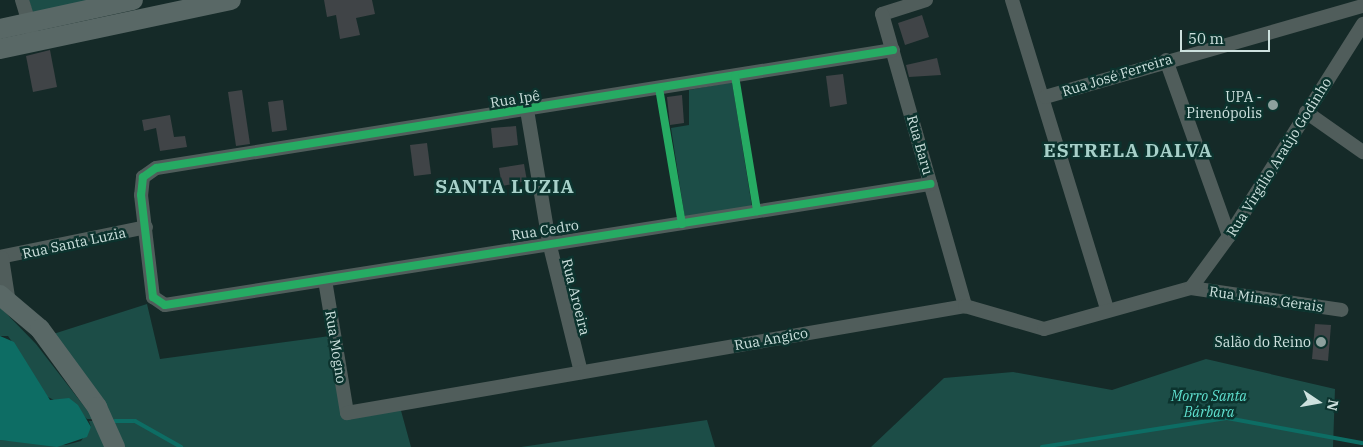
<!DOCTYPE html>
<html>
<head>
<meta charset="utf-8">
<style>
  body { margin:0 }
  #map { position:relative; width:1363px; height:447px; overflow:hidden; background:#152a28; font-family:"IBM Plex Serif",serif }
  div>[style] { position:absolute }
  .green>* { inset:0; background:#1c4d47 }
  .water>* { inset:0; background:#0d6d64 }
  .stream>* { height:4px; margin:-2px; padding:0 2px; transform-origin:2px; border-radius:2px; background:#0d6d64 }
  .building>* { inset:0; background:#404447 }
  .street>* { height:14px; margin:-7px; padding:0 7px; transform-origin:7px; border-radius:7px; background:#505d5b }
  .secondary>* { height:20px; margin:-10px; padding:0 10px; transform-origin:10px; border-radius:10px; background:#596866 }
  .cycleway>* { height:8px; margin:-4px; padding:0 4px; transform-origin:4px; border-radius:4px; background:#26ab63 }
  .dots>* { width:14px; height:14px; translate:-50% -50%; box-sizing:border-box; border:2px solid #0c332e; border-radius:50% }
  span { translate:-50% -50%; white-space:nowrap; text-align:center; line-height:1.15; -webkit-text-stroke:5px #0c332e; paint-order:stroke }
  .street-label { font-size:14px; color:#cde1de }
  .poi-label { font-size:14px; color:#cde1de }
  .right { translate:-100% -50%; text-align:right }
  .park-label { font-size:14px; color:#5fe0cf; font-style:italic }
  .district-label { font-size:19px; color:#a7d0c9; font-weight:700; letter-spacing:1px }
  .north { position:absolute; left:1293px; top:377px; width:50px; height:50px; -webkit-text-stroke:4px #0c332e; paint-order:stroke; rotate:102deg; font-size:14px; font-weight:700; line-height:20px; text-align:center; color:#cde1de }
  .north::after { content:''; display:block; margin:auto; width:18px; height:22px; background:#cde1de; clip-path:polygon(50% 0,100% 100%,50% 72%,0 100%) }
  .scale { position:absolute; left:1180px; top:30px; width:90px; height:22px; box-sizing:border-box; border:2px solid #cde1de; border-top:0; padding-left:6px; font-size:15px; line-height:18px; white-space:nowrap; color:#cde1de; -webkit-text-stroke:4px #0c332e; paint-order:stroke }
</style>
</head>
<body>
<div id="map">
  <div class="green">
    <i style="clip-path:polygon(29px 0,105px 0,33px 14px)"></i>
    <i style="clip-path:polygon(732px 82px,752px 207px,685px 219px,671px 128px,689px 125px,689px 90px)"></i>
    <i style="clip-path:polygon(147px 304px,160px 359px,330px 336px,345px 417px,400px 407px,411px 447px,116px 447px,47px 336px)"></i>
    <i style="clip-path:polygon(0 307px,36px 344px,94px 419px,87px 419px,64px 399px,56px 401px,46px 396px,15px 346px,8px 336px,0 336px)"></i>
    <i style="clip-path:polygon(1206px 359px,1335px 389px,1333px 447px,871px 447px,944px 378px,1013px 372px,1112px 390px)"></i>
    <i style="clip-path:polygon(707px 420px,715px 447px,521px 447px)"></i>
    <i style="clip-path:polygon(89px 421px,95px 421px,106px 447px,0 447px,0 440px,66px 445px,81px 441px,91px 427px)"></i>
  </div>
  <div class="water">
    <i style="clip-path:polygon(0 336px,14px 342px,50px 400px,69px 398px,78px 405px,91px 427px,87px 437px,57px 447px,0 440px)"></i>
  </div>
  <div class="stream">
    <i style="left:115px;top:421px;width:20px"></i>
    <i style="left:135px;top:421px;width:53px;rotate:29.5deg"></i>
    <i style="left:1042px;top:447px;width:187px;rotate:-8.9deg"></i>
    <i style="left:1227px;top:418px;width:137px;rotate:10.5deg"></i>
  </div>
  <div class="building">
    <i style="clip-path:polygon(324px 0,372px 0,375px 14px,356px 18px,360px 35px,340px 39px,336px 15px,327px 17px)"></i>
    <i style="clip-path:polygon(922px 15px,929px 37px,905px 45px,898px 23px)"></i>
    <i style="clip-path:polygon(50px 50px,57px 87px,33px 92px,26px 56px)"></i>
    <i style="clip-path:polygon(937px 58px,941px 75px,909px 77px,906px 65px)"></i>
    <i style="clip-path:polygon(843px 74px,847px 104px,830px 107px,826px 76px)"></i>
    <i style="clip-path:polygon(242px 90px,250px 144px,236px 146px,228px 92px)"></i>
    <i style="clip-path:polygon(682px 95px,684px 123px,670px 125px,667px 97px)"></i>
    <i style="clip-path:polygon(283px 100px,287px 130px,272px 132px,268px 102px)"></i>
    <i style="clip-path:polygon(170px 115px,174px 137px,185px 136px,187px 147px,160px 151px,156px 128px,144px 131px,142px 120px)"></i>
    <i style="clip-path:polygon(516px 126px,518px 145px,493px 148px,491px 128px)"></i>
    <i style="clip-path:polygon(427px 143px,431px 174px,414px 176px,410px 145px)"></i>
    <i style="clip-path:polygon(524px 164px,527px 181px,502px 186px,499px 168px)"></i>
    <i style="clip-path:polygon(1315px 324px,1331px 325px,1328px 361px,1312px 359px)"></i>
  </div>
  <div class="street">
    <i style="left:22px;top:0;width:31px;rotate:73deg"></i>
    <i style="left:926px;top:0;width:46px;rotate:162.3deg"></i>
    <i style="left:882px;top:14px;width:304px;rotate:74.1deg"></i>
    <i style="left:1012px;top:0;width:322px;rotate:72.9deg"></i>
    <i style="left:893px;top:50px;width:746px;rotate:170.9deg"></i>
    <i style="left:156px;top:168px;width:16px;rotate:145deg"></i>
    <i style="left:143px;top:177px;width:18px;rotate:96deg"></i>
    <i style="left:141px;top:195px;width:103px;rotate:83.3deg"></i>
    <i style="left:153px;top:297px;width:14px;rotate:34deg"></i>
    <i style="left:165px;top:305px;width:775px;rotate:-8.99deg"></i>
    <i style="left:1166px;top:60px;width:187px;rotate:70.3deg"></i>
    <i style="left:1045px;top:97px;width:331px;rotate:-16deg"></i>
    <i style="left:527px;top:110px;width:134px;rotate:80.5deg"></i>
    <i style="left:549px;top:242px;width:134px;rotate:76.2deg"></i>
    <i style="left:1306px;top:112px;width:70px;rotate:35.1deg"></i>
    <i style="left:0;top:257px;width:149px;rotate:-11.6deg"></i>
    <i style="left:2px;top:258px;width:46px;rotate:81.2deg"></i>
    <i style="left:325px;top:280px;width:135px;rotate:80.6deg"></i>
    <i style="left:347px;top:413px;width:627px;rotate:-9.82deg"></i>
    <i style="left:965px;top:306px;width:82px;rotate:16.2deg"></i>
    <i style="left:1044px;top:329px;width:153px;rotate:-15.6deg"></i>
    <i style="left:1191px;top:288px;width:152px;rotate:8.3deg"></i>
    <i style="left:1191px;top:288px;width:64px;rotate:-53.8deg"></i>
    <i style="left:1229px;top:236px;width:251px;rotate:-57.7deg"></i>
  </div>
  <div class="secondary">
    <i style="left:0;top:29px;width:136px;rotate:-12.3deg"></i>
    <i style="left:0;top:49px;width:236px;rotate:-12deg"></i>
    <i style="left:0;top:295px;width:52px;rotate:40.4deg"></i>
    <i style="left:40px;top:329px;width:97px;rotate:53.8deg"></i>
    <i style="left:97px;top:407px;width:44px;rotate:65.8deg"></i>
  </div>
  <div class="cycleway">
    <i style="left:893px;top:50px;width:746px;rotate:170.9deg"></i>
    <i style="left:156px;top:168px;width:16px;rotate:145deg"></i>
    <i style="left:143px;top:177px;width:18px;rotate:96deg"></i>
    <i style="left:141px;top:195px;width:103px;rotate:83.3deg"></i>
    <i style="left:153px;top:297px;width:14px;rotate:34deg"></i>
    <i style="left:165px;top:305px;width:775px;rotate:-8.99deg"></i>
    <i style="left:735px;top:76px;width:137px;rotate:80.7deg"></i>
    <i style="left:659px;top:88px;width:138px;rotate:80.4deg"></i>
  </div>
  <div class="dots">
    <i style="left:1273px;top:105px;background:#8da19e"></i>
    <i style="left:1321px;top:342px;background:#8da19e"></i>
  </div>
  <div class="street-label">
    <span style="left:1117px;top:75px;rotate:-17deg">Rua José Ferreira</span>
    <span style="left:515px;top:99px;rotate:-9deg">Rua Ipê</span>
    <span style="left:920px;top:145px;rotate:74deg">Rua Baru</span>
    <span style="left:1279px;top:157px;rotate:-58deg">Rua Virgílio Araújo Godinho</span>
    <span style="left:545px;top:230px;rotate:-9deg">Rua Cedro</span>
    <span style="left:74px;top:243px;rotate:-12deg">Rua Santa Luzia</span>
    <span style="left:576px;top:297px;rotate:76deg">Rua Aroeira</span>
    <span style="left:1266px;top:299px;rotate:8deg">Rua Minas Gerais</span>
    <span style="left:771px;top:339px;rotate:-10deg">Rua Angico</span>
    <span style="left:336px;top:347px;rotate:81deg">Rua Mogno</span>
  </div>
  <div class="poi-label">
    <span class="right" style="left:1262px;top:105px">UPA -<br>Pirenópolis</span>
    <span class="right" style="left:1311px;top:342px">Salão do Reino</span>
  </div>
  <div class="park-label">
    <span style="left:1209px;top:404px">Morro Santa<br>Bárbara</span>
  </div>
  <div class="district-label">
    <span style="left:1128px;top:151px">ESTRELA DALVA</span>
    <span style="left:505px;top:187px">SANTA LUZIA</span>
  </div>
  <div class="north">N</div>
  <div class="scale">50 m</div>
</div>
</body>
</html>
